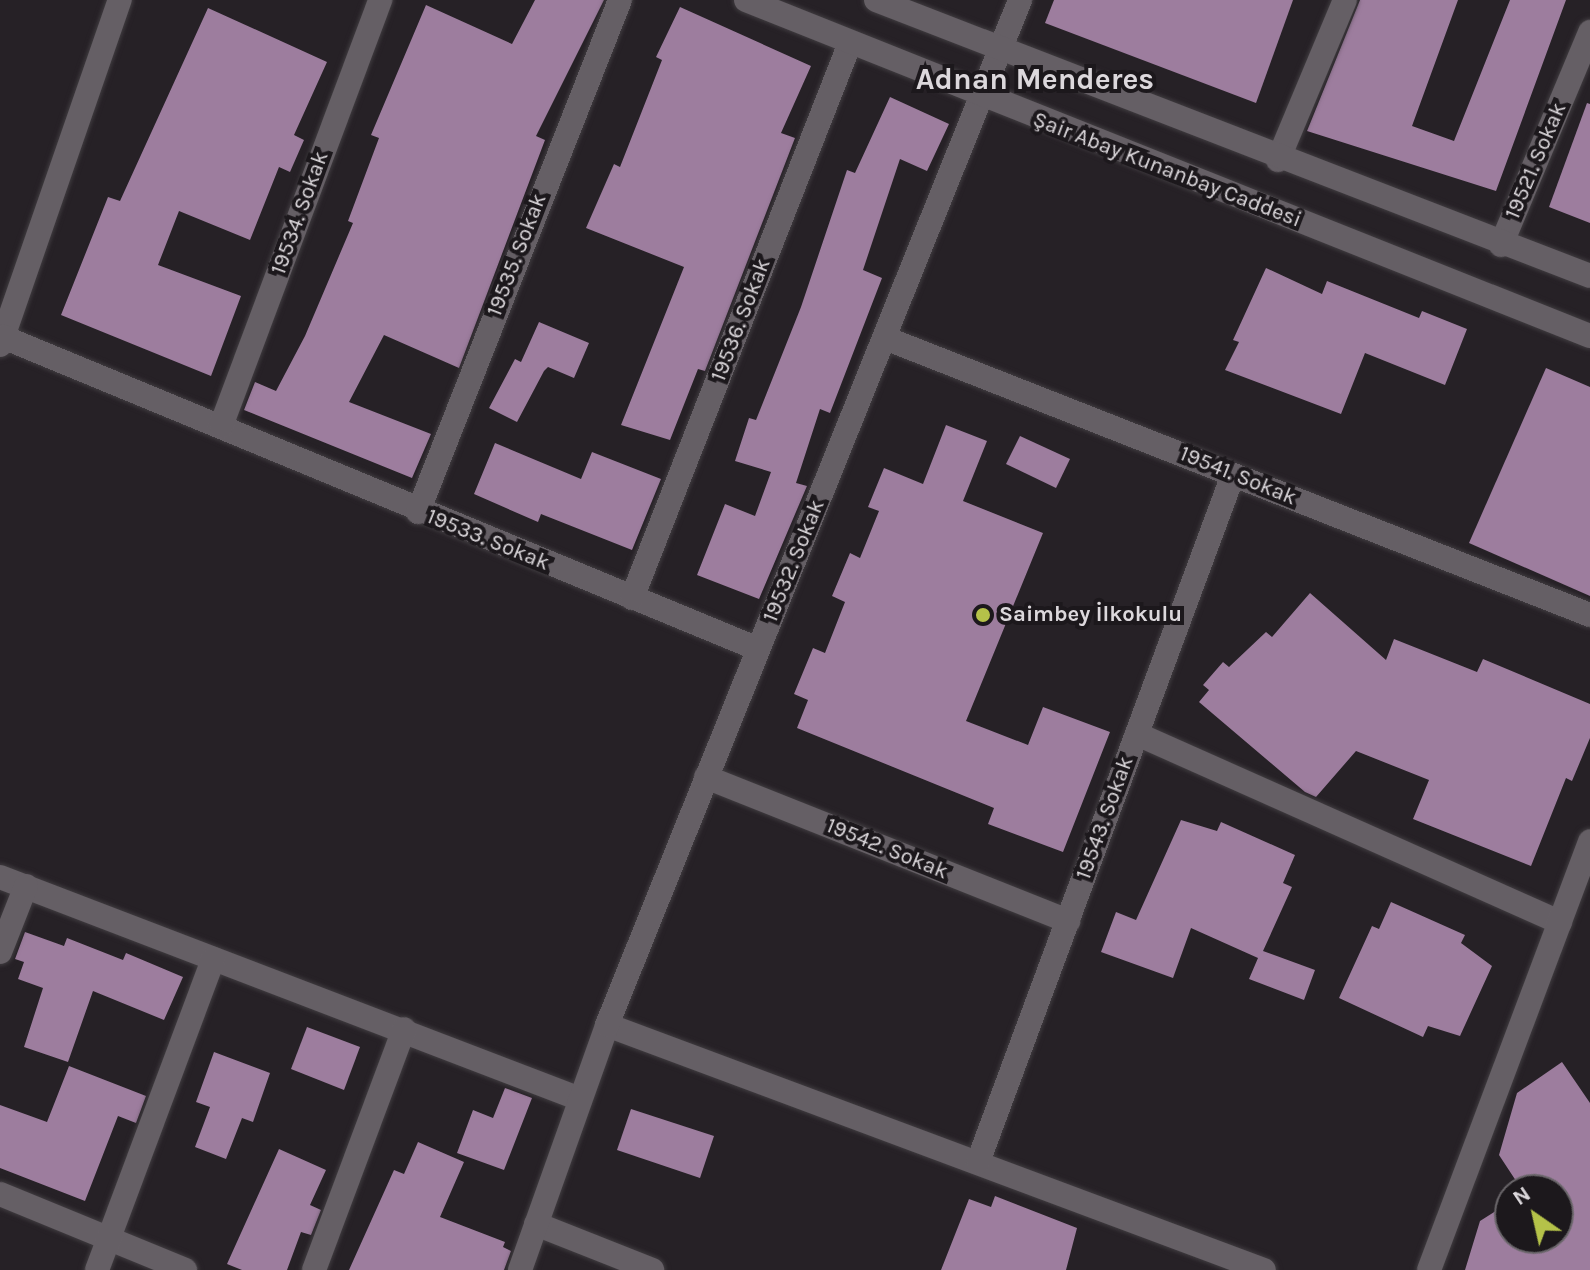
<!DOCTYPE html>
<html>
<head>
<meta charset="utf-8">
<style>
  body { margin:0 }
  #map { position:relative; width:1590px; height:1270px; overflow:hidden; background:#262126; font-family:Karla,sans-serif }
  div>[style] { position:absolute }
  .building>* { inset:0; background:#9d7d9e }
  .roads { filter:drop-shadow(0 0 2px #403c40) drop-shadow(0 0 2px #403c40) }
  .minor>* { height:24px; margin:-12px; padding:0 12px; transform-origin:12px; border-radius:12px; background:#655f65 }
  .tertiary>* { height:24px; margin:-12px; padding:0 12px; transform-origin:12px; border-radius:12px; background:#655f65 }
  .dots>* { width:22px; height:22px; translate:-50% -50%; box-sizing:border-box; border:4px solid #1c181c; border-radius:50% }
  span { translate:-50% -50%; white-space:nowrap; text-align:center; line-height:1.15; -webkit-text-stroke:8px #1c181c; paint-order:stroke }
  .street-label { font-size:22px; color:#dcd8dc }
  .poi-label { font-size:22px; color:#dcd8dc; font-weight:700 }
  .left { translate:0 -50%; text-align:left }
  .district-label { font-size:30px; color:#dcd8dc; font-weight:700 }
  .north { position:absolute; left:1494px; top:1174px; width:80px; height:80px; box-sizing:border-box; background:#1c181c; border:2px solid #696569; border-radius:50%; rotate:326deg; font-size:22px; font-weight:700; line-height:32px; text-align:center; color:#dcd8dc }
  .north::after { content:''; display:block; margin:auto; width:28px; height:36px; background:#b5c249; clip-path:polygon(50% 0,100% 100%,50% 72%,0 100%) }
</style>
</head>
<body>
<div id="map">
  <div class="building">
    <i style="clip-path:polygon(535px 0,604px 0,536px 136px,545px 140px,459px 368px,384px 335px,349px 402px,431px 434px,412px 478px,244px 410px,255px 382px,276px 391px,305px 336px,353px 223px,348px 221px,379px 138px,371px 135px,426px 5px,512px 44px)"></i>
    <i style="clip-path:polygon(1054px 0,1293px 0,1256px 103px,1045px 23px)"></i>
    <i style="clip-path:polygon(1360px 0,1458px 0,1412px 126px,1454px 141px,1510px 0,1566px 0,1496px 191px,1307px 131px)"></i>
    <i style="clip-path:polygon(680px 7px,811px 66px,781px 133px,795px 138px,705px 371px,698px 369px,670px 440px,621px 425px,684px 267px,586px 228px,614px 164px,620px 167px,662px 60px,656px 57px)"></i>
    <i style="clip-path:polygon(208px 8px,327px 62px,294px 135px,304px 140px,290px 172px,279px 167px,250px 240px,179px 211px,158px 265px,241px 296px,211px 376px,61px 315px,108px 197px,120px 201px)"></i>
    <i style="clip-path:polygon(890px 97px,949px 124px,927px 171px,900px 159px,863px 270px,882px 278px,830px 413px,820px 409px,796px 483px,807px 486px,759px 599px,697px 575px,725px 504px,755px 516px,771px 472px,735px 461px,749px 418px,756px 420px,801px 307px,847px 170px,855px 173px)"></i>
    <i style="clip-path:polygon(1587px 103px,1590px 104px,1590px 223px,1549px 207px)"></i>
    <i style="clip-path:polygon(1266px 268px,1322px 294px,1327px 281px,1419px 318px,1422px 311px,1467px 329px,1445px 385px,1365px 353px,1341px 414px,1225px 370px,1239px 342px,1233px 340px)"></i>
    <i style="clip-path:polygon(539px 322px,589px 343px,574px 378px,548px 367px,544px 371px,517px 422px,489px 408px,515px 359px,521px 362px)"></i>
    <i style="clip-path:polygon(1546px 368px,1590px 387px,1590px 596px,1469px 543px)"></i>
    <i style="clip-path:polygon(946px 425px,987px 441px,963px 501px,1043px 533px,966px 721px,1028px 745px,1043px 707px,1110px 732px,1063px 852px,988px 824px,994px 808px,797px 728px,808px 700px,794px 694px,813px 648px,825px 653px,845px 602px,832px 596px,850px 553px,860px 558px,879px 511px,868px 507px,884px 468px,923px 484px)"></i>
    <i style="clip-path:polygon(1020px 436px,1070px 459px,1056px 488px,1006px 464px)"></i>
    <i style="clip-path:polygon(495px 443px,581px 479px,592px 452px,661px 479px,632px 550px,541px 514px,538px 522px,474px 494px)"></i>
    <i style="clip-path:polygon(1310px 593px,1386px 660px,1394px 639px,1477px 672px,1483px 659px,1590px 704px,1590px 738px,1572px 781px,1566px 778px,1531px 866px,1413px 819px,1429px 780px,1356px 751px,1316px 797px,1305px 792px,1199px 702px,1209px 690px,1203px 685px,1223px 662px,1229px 667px,1266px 632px,1272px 637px)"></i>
    <i style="clip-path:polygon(1181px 820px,1217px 831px,1221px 822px,1295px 855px,1283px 883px,1292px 887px,1263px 951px,1315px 970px,1304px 1000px,1249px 979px,1258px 958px,1191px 928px,1173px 978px,1101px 952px,1116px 912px,1136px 920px)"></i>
    <i style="clip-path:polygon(1391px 902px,1465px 935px,1461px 943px,1492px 966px,1460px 1036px,1428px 1026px,1423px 1037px,1339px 998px,1372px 926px,1379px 929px)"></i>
    <i style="clip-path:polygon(25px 932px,64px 946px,67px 938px,123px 960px,126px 953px,183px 977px,164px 1020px,93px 991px,68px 1062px,24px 1047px,43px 988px,18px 979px,24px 962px,15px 959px)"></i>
    <i style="clip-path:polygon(307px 1027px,360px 1047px,344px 1090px,291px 1069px)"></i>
    <i style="clip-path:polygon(214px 1052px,270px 1073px,253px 1122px,242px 1118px,226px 1159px,195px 1147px,210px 1107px,196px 1102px)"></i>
    <i style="clip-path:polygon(1562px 1062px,1590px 1103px,1590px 1270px,1465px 1270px,1480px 1221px,1510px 1202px,1510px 1238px,1558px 1238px,1558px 1190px,1522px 1190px,1499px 1155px,1517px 1093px)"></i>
    <i style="clip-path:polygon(69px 1066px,146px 1096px,136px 1123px,118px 1116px,85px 1201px,0 1168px,0 1105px,47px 1122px)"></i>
    <i style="clip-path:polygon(505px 1088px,532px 1098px,504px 1170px,457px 1153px,473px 1110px,493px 1118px)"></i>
    <i style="clip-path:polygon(631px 1109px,714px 1136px,700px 1178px,617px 1150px)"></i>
    <i style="clip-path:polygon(418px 1142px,464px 1162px,440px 1217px,505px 1242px,503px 1247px,511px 1251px,504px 1270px,349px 1270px,394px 1170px,404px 1174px)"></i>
    <i style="clip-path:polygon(279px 1149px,326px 1170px,310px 1205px,321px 1210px,311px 1235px,301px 1232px,287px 1270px,242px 1270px,227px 1264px)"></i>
    <i style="clip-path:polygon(995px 1196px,1077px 1228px,1066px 1270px,941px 1270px,969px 1199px,991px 1207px)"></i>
  </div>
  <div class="roads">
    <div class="minor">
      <i style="left:1278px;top:160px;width:173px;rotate:-67.3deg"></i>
      <i style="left:1501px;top:245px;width:231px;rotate:-67.3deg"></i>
      <i style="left:3px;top:337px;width:357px;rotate:-70.9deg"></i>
      <i style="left:885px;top:338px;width:757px;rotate:21.45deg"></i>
      <i style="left:0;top:345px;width:9px;rotate:-69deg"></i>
      <i style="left:3px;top:337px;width:817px;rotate:22.45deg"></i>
      <i style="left:221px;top:426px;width:455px;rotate:-69.5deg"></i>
      <i style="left:418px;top:512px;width:550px;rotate:-68.47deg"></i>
      <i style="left:632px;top:598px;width:596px;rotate:-68.56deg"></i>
      <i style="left:1137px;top:734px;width:463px;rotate:24deg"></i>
      <i style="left:706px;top:777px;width:390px;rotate:21.7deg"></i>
      <i style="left:0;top:877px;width:621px;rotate:20.94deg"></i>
      <i style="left:0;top:952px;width:71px;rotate:-68.5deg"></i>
      <i style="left:607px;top:1025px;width:701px;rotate:20.45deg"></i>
      <i style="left:978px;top:1162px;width:733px;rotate:-69.64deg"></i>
      <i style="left:0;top:1194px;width:200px;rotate:22.3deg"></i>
      <i style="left:536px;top:1224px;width:125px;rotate:21.6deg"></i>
      <i style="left:97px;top:1270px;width:332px;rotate:-69.5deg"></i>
      <i style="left:314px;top:1270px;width:257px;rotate:-69.5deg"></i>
      <i style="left:520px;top:1270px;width:260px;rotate:-70.4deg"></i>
      <i style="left:607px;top:1025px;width:1105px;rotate:-68.05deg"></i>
      <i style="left:1429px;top:1270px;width:458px;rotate:-69.4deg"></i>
    </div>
    <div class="tertiary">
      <i style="left:746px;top:0;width:908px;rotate:21.71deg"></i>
      <i style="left:876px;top:0;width:765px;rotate:21.13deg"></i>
    </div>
  </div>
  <div class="dots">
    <i style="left:983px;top:615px;background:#b5c249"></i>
  </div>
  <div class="street-label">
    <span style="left:1536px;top:161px;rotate:-67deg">19521. Sokak</span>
    <span style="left:1167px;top:170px;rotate:21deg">Şair Abay Kunanbay Caddesi</span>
    <span style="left:300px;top:213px;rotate:-70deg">19534. Sokak</span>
    <span style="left:517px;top:255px;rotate:-69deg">19535. Sokak</span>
    <span style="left:741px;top:320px;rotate:-69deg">19536. Sokak</span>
    <span style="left:1238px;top:476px;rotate:22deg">19541. Sokak</span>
    <span style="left:488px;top:540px;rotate:22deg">19533. Sokak</span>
    <span style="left:794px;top:561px;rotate:-68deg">19532. Sokak</span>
    <span style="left:1105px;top:818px;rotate:-70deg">19543. Sokak</span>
    <span style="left:887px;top:849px;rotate:22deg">19542. Sokak</span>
  </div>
  <div class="poi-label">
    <span class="left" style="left:999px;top:615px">Saimbey İlkokulu</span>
  </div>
  <div class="district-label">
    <span style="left:1035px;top:79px">Adnan Menderes</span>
  </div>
  <div class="north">N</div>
</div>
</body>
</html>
